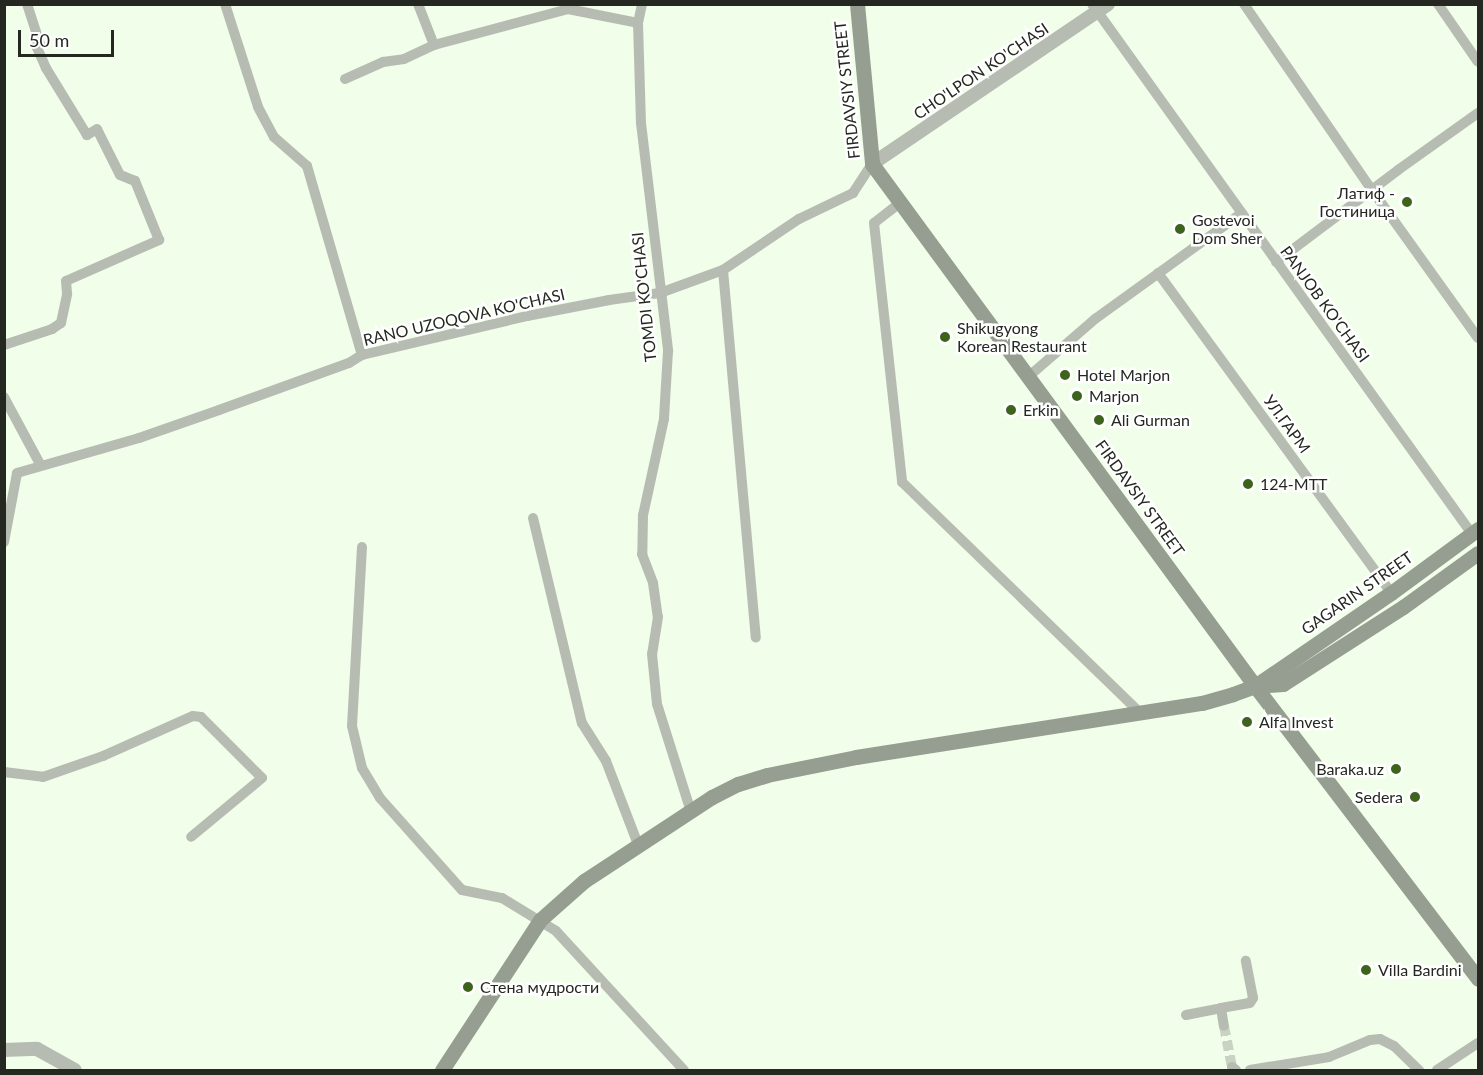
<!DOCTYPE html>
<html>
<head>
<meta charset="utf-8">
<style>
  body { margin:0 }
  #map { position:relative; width:1483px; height:1075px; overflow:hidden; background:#f1fee9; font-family:Lato,sans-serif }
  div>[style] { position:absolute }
  .minor-tunnel>* { height:10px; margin-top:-5px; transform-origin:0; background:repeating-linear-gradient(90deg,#c8d3c1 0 10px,transparent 0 15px) }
  .minor>* { height:10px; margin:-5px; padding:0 5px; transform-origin:5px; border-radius:5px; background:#b7bcb3 }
  .tertiary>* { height:14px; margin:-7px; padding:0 7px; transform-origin:7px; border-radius:7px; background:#b7bcb3 }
  .secondary>* { height:15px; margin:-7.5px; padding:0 7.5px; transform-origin:7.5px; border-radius:7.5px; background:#969e91 }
  .dots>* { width:16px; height:16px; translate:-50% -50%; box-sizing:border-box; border:3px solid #fff; border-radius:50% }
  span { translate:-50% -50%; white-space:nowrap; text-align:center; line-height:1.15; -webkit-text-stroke:5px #fff; paint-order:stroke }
  .street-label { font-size:16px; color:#242821 }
  .poi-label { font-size:16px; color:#242821 }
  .right { translate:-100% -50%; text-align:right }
  .left { translate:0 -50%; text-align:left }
  .frame { position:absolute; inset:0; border:6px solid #242821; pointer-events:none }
  .scale { position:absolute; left:18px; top:30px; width:96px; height:27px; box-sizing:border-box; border:3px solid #242821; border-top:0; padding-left:8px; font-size:18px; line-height:21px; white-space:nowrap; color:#242821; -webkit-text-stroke:4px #fff; paint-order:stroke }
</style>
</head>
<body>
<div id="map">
  <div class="minor-tunnel">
    <i style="left:1224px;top:1026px;width:42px;rotate:79deg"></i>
  </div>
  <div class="minor">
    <i style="left:225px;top:4px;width:108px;rotate:72.2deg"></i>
    <i style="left:258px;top:107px;width:34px;rotate:62deg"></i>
    <i style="left:274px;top:137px;width:44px;rotate:41.3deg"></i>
    <i style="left:307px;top:166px;width:197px;rotate:73.8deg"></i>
    <i style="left:418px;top:4px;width:44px;rotate:68.7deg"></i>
    <i style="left:434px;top:45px;width:139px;rotate:-15deg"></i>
    <i style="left:568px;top:9px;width:71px;rotate:11.3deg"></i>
    <i style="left:638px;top:23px;width:100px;rotate:88.3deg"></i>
    <i style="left:641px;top:123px;width:230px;rotate:83.2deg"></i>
    <i style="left:668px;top:351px;width:68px;rotate:93.4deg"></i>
    <i style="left:664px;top:419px;width:98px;rotate:102.3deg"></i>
    <i style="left:643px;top:515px;width:39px;rotate:91deg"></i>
    <i style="left:642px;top:554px;width:31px;rotate:69deg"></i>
    <i style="left:653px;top:583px;width:34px;rotate:82deg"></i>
    <i style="left:658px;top:617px;width:37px;rotate:99deg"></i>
    <i style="left:652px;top:654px;width:50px;rotate:84.3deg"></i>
    <i style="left:657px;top:704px;width:113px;rotate:72.5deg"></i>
    <i style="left:1092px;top:4px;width:652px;rotate:54.36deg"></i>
    <i style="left:1244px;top:4px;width:226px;rotate:55.5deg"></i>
    <i style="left:1372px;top:190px;width:182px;rotate:54.4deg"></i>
    <i style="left:1438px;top:4px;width:70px;rotate:55.4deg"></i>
    <i style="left:638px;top:23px;width:19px;rotate:-78deg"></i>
    <i style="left:345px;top:79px;width:42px;rotate:-24.1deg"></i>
    <i style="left:383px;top:62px;width:21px;rotate:-8deg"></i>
    <i style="left:404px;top:59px;width:33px;rotate:-25deg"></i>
    <i style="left:901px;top:202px;width:34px;rotate:142deg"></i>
    <i style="left:874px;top:223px;width:261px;rotate:83.8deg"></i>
    <i style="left:902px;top:482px;width:332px;rotate:44.1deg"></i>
    <i style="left:1276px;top:262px;width:153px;rotate:-37deg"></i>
    <i style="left:1398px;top:170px;width:98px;rotate:-35.5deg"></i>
    <i style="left:723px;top:270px;width:369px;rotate:84.9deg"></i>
    <i style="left:1158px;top:273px;width:396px;rotate:53.9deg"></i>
    <i style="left:4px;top:345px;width:51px;rotate:-18.4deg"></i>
    <i style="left:52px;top:329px;width:11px;rotate:-34deg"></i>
    <i style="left:61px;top:323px;width:30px;rotate:-78deg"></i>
    <i style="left:67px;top:294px;width:13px;rotate:-94deg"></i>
    <i style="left:66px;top:281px;width:102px;rotate:-23.8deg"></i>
    <i style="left:159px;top:240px;width:64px;rotate:-112.1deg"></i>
    <i style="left:135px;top:181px;width:16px;rotate:-158deg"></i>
    <i style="left:120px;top:175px;width:51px;rotate:-116.6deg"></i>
    <i style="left:97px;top:129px;width:12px;rotate:149deg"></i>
    <i style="left:87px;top:135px;width:79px;rotate:-121.5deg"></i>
    <i style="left:46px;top:68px;width:24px;rotate:-114deg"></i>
    <i style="left:36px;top:46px;width:4px;rotate:-27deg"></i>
    <i style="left:40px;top:44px;width:42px;rotate:-108deg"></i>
    <i style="left:1028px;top:377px;width:89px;rotate:-40.9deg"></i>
    <i style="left:1095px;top:319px;width:181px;rotate:-35.8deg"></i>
    <i style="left:4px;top:397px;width:76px;rotate:61.8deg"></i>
    <i style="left:533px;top:518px;width:211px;rotate:76.6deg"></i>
    <i style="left:582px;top:723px;width:45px;rotate:57.7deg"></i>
    <i style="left:606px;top:761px;width:92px;rotate:69deg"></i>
    <i style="left:4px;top:542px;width:70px;rotate:-79.3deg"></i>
    <i style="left:17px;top:473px;width:127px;rotate:-16deg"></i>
    <i style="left:139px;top:438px;width:85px;rotate:-19.3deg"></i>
    <i style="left:219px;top:410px;width:138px;rotate:-19.9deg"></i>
    <i style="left:349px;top:363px;width:15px;rotate:-32deg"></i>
    <i style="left:362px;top:355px;width:170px;rotate:-13.3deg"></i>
    <i style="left:527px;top:316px;width:84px;rotate:-11deg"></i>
    <i style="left:609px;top:300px;width:51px;rotate:-7.8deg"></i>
    <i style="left:660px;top:293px;width:67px;rotate:-20.1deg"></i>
    <i style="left:723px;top:270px;width:92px;rotate:-33.9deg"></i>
    <i style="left:799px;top:219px;width:60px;rotate:-25.7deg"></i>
    <i style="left:853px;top:193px;width:35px;rotate:-57deg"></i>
    <i style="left:362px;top:547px;width:179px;rotate:93.2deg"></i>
    <i style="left:352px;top:726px;width:43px;rotate:76.6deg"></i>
    <i style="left:362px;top:768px;width:35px;rotate:59deg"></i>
    <i style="left:380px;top:798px;width:123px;rotate:48.3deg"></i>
    <i style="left:462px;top:890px;width:41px;rotate:11.3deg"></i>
    <i style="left:502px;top:898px;width:63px;rotate:31.4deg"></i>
    <i style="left:556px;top:931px;width:189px;rotate:47.4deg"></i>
    <i style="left:4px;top:772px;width:39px;rotate:7deg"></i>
    <i style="left:43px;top:777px;width:64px;rotate:-19.3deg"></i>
    <i style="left:103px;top:756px;width:98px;rotate:-24deg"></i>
    <i style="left:193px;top:716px;width:8px;rotate:7deg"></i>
    <i style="left:201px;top:717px;width:86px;rotate:45deg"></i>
    <i style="left:262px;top:778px;width:92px;rotate:140.3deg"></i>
    <i style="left:1221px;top:1008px;width:29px;rotate:-10deg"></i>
    <i style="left:1250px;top:1003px;width:6px;rotate:-59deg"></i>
    <i style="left:1253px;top:998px;width:38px;rotate:-101deg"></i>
    <i style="left:1186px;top:1015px;width:36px;rotate:-11deg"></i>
    <i style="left:1221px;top:1008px;width:18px;rotate:81deg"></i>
    <i style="left:1232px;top:1067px;width:5px;rotate:37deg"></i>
    <i style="left:1250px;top:1070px;width:80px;rotate:-9.3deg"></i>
    <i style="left:1329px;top:1057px;width:44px;rotate:-22.5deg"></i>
    <i style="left:1370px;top:1040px;width:10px;rotate:-6deg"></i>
    <i style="left:1380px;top:1039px;width:16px;rotate:27deg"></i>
    <i style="left:1394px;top:1046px;width:35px;rotate:44deg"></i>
    <i style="left:1437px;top:1070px;width:49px;rotate:-33.4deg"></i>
  </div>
  <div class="tertiary">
    <i style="left:872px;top:164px;width:285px;rotate:-34.1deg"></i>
    <i style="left:4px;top:1050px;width:33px;rotate:-2deg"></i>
    <i style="left:37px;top:1049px;width:43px;rotate:28.9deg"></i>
  </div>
  <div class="secondary">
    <i style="left:857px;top:4px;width:161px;rotate:84.6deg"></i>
    <i style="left:872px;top:164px;width:647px;rotate:53.73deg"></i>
    <i style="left:1255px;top:686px;width:368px;rotate:52.7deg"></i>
    <i style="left:1255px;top:686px;width:28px;rotate:-4deg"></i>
    <i style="left:1283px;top:684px;width:143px;rotate:-32.7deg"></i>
    <i style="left:1403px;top:607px;width:92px;rotate:-35.8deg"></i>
    <i style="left:442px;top:1070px;width:179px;rotate:-56.8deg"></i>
    <i style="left:540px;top:920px;width:59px;rotate:-41.6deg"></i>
    <i style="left:584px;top:881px;width:153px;rotate:-33.3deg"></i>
    <i style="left:712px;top:797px;width:29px;rotate:-27deg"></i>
    <i style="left:738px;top:784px;width:30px;rotate:-17deg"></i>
    <i style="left:767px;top:775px;width:91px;rotate:-11.4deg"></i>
    <i style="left:856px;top:757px;width:350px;rotate:-8.9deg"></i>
    <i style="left:1202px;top:703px;width:32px;rotate:-16deg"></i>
    <i style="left:1233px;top:694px;width:23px;rotate:-20deg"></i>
    <i style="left:1255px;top:686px;width:165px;rotate:-34.4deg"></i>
    <i style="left:1391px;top:593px;width:108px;rotate:-36.3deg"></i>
  </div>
  <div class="dots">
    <i style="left:1407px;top:202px;background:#3e631c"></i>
    <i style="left:1180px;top:229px;background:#3e631c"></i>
    <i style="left:945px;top:337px;background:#3e631c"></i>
    <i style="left:1065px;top:375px;background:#3e631c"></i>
    <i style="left:1077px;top:396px;background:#3e631c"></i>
    <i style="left:1011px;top:410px;background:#3e631c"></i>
    <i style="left:1099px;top:420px;background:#3e631c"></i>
    <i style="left:1248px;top:484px;background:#3e631c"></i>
    <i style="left:1247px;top:722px;background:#3e631c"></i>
    <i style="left:1396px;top:769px;background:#3e631c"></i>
    <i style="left:1415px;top:797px;background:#3e631c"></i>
    <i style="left:1366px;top:970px;background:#3e631c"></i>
    <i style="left:468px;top:987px;background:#3e631c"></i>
  </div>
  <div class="street-label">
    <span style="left:981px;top:71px;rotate:-34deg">CHO'LPON KO'CHASI</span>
    <span style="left:847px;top:90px;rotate:-96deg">FIRDAVSIY STREET</span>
    <span style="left:644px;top:297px;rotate:-96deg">TOMDI KO'CHASI</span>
    <span style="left:1325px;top:304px;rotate:54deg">PANJOB KO'CHASI</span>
    <span style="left:464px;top:317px;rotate:-13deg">RANO UZOQOVA KO'CHASI</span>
    <span style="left:1287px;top:424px;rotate:54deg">УЛ.ГАРМ</span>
    <span style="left:1140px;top:498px;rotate:54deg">FIRDAVSIY STREET</span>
    <span style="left:1357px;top:593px;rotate:-35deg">GAGARIN STREET</span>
  </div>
  <div class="poi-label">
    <span class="right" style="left:1395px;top:202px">Латиф -<br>Гостиница</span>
    <span class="left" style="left:1192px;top:229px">Gostevoi<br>Dom Sher</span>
    <span class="left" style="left:957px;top:337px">Shikugyong<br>Korean Restaurant</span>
    <span class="left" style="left:1077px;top:375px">Hotel Marjon</span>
    <span class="left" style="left:1089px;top:396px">Marjon</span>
    <span class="left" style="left:1023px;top:410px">Erkin</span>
    <span class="left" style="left:1111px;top:420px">Ali Gurman</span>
    <span class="left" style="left:1260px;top:484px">124-MTT</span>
    <span class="left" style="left:1259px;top:722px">Alfa Invest</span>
    <span class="right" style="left:1384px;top:769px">Baraka.uz</span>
    <span class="right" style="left:1403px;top:797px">Sedera</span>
    <span class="left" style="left:1378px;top:970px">Villa Bardini</span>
    <span class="left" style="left:480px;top:987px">Стена мудрости</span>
  </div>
  <div class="frame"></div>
  <div class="scale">50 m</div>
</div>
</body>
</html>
